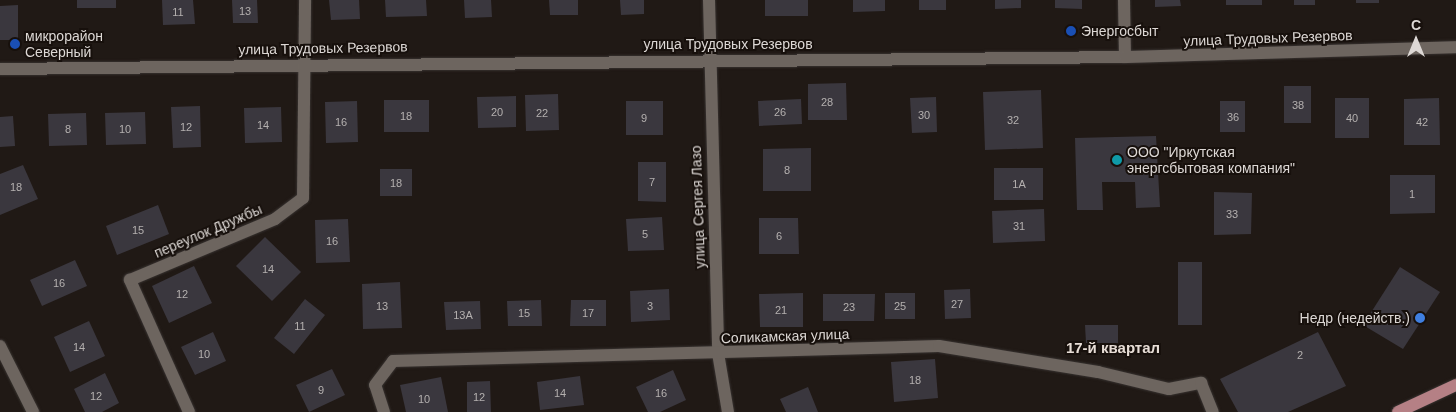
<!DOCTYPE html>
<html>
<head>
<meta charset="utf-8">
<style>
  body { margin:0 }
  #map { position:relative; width:1456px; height:412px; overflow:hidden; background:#201915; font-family:Helvetica,sans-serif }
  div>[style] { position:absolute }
  .building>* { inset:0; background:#3a373e }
  .roads { filter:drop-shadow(0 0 1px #383331) drop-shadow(0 0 1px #383331) }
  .street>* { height:12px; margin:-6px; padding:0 6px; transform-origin:6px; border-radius:6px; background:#6d655f }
  .primary>* { height:12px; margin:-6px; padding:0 6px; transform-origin:6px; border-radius:6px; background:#b58085 }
  .dots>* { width:14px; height:14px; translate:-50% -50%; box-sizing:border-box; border:2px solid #17100c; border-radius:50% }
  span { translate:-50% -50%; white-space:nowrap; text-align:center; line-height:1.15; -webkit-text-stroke:4px #17100c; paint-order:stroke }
  .number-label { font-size:11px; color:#b4b0af }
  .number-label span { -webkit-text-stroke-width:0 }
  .poi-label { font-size:14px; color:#ddd8d5 }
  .left { translate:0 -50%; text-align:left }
  .right { translate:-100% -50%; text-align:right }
  .street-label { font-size:14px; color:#ddd8d5 }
  .neighbourhood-label { font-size:15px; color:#e7ddd6; font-weight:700 }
  .north { position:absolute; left:1391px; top:15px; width:50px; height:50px; -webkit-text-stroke:4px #17100c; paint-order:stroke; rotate:0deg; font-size:14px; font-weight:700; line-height:20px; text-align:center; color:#ddd8d5 }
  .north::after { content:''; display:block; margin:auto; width:18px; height:22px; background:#ddd8d5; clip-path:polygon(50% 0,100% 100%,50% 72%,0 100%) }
</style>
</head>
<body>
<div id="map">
  <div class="building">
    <i style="clip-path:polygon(77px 0,116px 0,116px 8px,77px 8px)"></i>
    <i style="clip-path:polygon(162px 0,193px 0,195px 24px,163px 25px)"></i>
    <i style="clip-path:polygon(232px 0,257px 0,258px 23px,233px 23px)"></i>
    <i style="clip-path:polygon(329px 0,359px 0,360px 19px,331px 20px)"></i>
    <i style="clip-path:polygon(385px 0,426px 0,427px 16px,386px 17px)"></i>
    <i style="clip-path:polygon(464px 0,491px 0,492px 17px,465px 18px)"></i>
    <i style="clip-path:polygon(549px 0,578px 0,578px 15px,550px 15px)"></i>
    <i style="clip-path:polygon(620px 0,644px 0,644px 14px,621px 15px)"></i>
    <i style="clip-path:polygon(765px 0,808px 0,808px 16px,765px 16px)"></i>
    <i style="clip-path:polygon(853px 0,885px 0,885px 11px,853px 12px)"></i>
    <i style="clip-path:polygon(919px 0,946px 0,946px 10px,919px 10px)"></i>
    <i style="clip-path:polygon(995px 0,1021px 0,1021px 8px,995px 9px)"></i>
    <i style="clip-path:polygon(1055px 0,1082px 0,1082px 9px,1055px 8px)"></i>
    <i style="clip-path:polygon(1155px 0,1180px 0,1181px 6px,1155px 7px)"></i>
    <i style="clip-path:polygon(1226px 0,1262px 0,1262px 5px,1226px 5px)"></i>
    <i style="clip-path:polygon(1294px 0,1315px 0,1315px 5px,1294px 5px)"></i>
    <i style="clip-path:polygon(1356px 0,1379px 0,1379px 3px,1356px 3px)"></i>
    <i style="clip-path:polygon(18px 5px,18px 40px,0 40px,0 6px)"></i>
    <i style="clip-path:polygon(846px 83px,847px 120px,808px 120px,808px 84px)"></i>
    <i style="clip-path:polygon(1284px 86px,1311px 86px,1311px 123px,1284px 123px)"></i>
    <i style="clip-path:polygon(1041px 90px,1043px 148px,985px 150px,983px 92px)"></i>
    <i style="clip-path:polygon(558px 94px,559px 130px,526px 131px,525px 95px)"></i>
    <i style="clip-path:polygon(516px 96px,516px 127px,478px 128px,477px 97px)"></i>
    <i style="clip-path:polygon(936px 97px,937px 132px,912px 133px,910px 98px)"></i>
    <i style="clip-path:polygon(1335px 98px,1369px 98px,1369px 138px,1335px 138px)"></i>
    <i style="clip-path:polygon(1439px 98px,1440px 145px,1404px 145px,1404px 99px)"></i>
    <i style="clip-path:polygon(801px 99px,802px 124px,759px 126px,758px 101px)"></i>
    <i style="clip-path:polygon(384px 100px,429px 100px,429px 132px,384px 132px)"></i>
    <i style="clip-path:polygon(357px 101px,358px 142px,326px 143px,325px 102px)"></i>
    <i style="clip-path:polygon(626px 101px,663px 101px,663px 135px,626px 135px)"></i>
    <i style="clip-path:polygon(1220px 101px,1245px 101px,1245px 132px,1220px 132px)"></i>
    <i style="clip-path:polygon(200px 106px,201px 147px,173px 148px,171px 107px)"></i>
    <i style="clip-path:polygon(281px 107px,282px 142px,245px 143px,244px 108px)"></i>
    <i style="clip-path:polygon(145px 112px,146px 144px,106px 145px,105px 113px)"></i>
    <i style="clip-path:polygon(86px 113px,87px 145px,49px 146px,48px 114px)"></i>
    <i style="clip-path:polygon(13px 116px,15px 146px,0 147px,0 117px)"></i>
    <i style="clip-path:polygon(1156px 136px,1160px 207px,1136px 208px,1135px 182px,1102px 182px,1103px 210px,1077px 210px,1075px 138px)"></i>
    <i style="clip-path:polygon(811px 148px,811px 191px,763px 191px,763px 149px)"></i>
    <i style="clip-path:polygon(638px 162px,666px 162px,666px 202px,638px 201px)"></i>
    <i style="clip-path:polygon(23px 165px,38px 199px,0 215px,0 174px)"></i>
    <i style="clip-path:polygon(994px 168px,1043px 168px,1043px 200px,994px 200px)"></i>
    <i style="clip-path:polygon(380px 169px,412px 169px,412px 196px,380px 196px)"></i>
    <i style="clip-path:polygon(1390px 175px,1435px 175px,1435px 213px,1390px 214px)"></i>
    <i style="clip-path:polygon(1214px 192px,1252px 193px,1251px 234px,1214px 235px)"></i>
    <i style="clip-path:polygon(158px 205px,169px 234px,117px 255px,106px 226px)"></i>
    <i style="clip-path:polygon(1044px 209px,1045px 241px,993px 243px,992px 211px)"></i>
    <i style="clip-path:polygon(662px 217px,664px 250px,628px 251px,626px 219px)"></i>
    <i style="clip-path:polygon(759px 218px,798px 218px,799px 254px,759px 254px)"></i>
    <i style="clip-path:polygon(348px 219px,350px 262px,316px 263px,315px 220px)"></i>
    <i style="clip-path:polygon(265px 237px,301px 272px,272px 301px,236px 266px)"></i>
    <i style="clip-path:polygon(75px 260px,87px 286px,42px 306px,30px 280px)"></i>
    <i style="clip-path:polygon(1178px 262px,1202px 262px,1202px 325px,1178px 325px)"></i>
    <i style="clip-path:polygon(194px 266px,212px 303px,169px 323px,152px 286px)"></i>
    <i style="clip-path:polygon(1400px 267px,1440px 292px,1403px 349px,1363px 325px)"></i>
    <i style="clip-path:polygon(400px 282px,402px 328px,363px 329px,362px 284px)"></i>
    <i style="clip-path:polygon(669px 289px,670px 320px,631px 322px,630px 291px)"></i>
    <i style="clip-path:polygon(970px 289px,971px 318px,945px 319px,944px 290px)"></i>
    <i style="clip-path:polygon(803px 293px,803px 327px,760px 327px,759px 294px)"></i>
    <i style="clip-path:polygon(885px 293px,915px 293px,915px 319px,885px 319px)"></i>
    <i style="clip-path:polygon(823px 294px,875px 294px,874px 321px,823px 321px)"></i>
    <i style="clip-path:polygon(305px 299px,325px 315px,294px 354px,274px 338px)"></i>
    <i style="clip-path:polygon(541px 300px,542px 326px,508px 326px,507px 301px)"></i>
    <i style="clip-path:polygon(571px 300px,606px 300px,606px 326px,570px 326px)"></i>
    <i style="clip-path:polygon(480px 301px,481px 329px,446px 330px,444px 302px)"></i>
    <i style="clip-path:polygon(89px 321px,105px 356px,70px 372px,54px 337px)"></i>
    <i style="clip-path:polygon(1085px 325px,1118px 325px,1118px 343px,1086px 343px)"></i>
    <i style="clip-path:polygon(213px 332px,226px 361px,195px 375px,181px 347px)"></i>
    <i style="clip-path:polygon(1318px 332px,1346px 386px,1288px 412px,1238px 412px,1220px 379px)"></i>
    <i style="clip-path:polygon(935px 359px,938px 398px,894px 402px,891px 362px)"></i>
    <i style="clip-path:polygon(332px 369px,345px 395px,309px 412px,296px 385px)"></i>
    <i style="clip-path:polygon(673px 370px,686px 400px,660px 412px,648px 412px,636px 387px)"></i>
    <i style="clip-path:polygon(105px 373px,119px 403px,102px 412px,85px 412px,74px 389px)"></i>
    <i style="clip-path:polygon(580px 376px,584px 405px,540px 410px,537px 382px)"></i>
    <i style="clip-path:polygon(441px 377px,448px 412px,406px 412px,400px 385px)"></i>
    <i style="clip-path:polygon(490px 381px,491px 412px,467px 412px,467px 382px)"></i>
    <i style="clip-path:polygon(808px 387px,818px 412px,786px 412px,780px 399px)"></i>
  </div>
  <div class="roads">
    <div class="street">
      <i style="left:709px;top:0;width:353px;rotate:88.5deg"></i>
      <i style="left:718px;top:353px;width:60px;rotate:80.4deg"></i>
      <i style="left:1124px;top:0;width:57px;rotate:89deg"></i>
      <i style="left:0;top:69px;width:1125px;rotate:-0.61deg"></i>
      <i style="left:1125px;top:57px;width:331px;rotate:-1.7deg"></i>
      <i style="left:0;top:346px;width:74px;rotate:63.4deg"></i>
      <i style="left:189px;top:412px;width:145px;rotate:-114.1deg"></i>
      <i style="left:130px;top:280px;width:157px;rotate:-22.8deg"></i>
      <i style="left:275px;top:219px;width:35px;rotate:-37deg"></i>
      <i style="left:303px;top:198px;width:198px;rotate:-89.4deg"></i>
      <i style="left:384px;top:412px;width:28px;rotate:-108deg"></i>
      <i style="left:375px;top:385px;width:30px;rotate:-53deg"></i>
      <i style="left:393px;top:361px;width:546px;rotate:-1.57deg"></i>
      <i style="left:939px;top:346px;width:161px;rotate:9.3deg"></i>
      <i style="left:1098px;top:372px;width:73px;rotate:13.5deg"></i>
      <i style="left:1169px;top:389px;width:33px;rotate:-11deg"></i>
      <i style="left:1201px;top:383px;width:31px;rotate:68deg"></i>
    </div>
    <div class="primary">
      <i style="left:1398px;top:412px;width:64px;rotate:-25deg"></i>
    </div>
  </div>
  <div class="dots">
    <i style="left:1071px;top:31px;background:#1a4fb4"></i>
    <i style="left:15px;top:44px;background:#1a4fb4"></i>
    <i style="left:1117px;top:160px;background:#0f9aa8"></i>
    <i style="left:1420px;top:318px;background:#3f7fe0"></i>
  </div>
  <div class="number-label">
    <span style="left:245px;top:11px">13</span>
    <span style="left:178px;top:12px">11</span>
    <span style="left:827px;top:102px">28</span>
    <span style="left:1298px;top:105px">38</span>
    <span style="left:497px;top:112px">20</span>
    <span style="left:780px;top:112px">26</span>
    <span style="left:542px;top:113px">22</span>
    <span style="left:924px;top:115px">30</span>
    <span style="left:406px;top:116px">18</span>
    <span style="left:1233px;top:117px">36</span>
    <span style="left:644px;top:118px">9</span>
    <span style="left:1352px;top:118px">40</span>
    <span style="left:1013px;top:120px">32</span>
    <span style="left:341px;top:122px">16</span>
    <span style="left:1422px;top:122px">42</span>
    <span style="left:263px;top:125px">14</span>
    <span style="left:186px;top:127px">12</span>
    <span style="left:68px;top:129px">8</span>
    <span style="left:125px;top:129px">10</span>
    <span style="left:787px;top:170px">8</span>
    <span style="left:652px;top:182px">7</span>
    <span style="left:396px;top:183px">18</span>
    <span style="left:1019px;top:184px">1А</span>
    <span style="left:16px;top:187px">18</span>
    <span style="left:1412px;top:194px">1</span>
    <span style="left:1232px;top:214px">33</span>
    <span style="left:1019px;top:226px">31</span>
    <span style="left:138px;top:230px">15</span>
    <span style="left:645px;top:234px">5</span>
    <span style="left:779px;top:236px">6</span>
    <span style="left:332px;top:241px">16</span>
    <span style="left:268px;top:269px">14</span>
    <span style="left:59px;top:283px">16</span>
    <span style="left:182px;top:294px">12</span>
    <span style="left:957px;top:304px">27</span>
    <span style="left:382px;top:306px">13</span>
    <span style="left:650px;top:306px">3</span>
    <span style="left:900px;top:306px">25</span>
    <span style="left:849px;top:307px">23</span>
    <span style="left:781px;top:310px">21</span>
    <span style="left:524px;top:313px">15</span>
    <span style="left:588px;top:313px">17</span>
    <span style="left:463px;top:315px">13А</span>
    <span style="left:300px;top:326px">11</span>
    <span style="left:79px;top:347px">14</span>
    <span style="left:204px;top:354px">10</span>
    <span style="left:1300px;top:355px">2</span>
    <span style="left:915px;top:380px">18</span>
    <span style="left:321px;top:390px">9</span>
    <span style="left:560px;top:393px">14</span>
    <span style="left:661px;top:393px">16</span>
    <span style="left:96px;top:396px">12</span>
    <span style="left:479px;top:397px">12</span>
    <span style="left:424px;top:399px">10</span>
  </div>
  <div class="poi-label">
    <span class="left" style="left:1081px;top:31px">Энергосбыт</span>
    <span class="left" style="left:25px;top:44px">микрорайон<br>Северный</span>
    <span class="left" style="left:1127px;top:160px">ООО "Иркутская<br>энергсбытовая компания"</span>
    <span class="right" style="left:1410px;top:318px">Недр (недейств.)</span>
  </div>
  <div class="street-label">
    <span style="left:1268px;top:38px;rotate:-2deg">улица Трудовых Резервов</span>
    <span style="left:728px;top:44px">улица Трудовых Резервов</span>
    <span style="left:323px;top:48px;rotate:-1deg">улица Трудовых Резервов</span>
    <span style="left:698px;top:207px;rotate:-92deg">улица Сергея Лазо</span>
    <span style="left:208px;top:231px;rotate:-23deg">переулок Дружбы</span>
    <span style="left:785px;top:336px;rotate:-2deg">Соликамская улица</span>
  </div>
  <div class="neighbourhood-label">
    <span style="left:1113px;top:348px">17-й квартал</span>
  </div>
  <div class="north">С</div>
</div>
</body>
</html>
